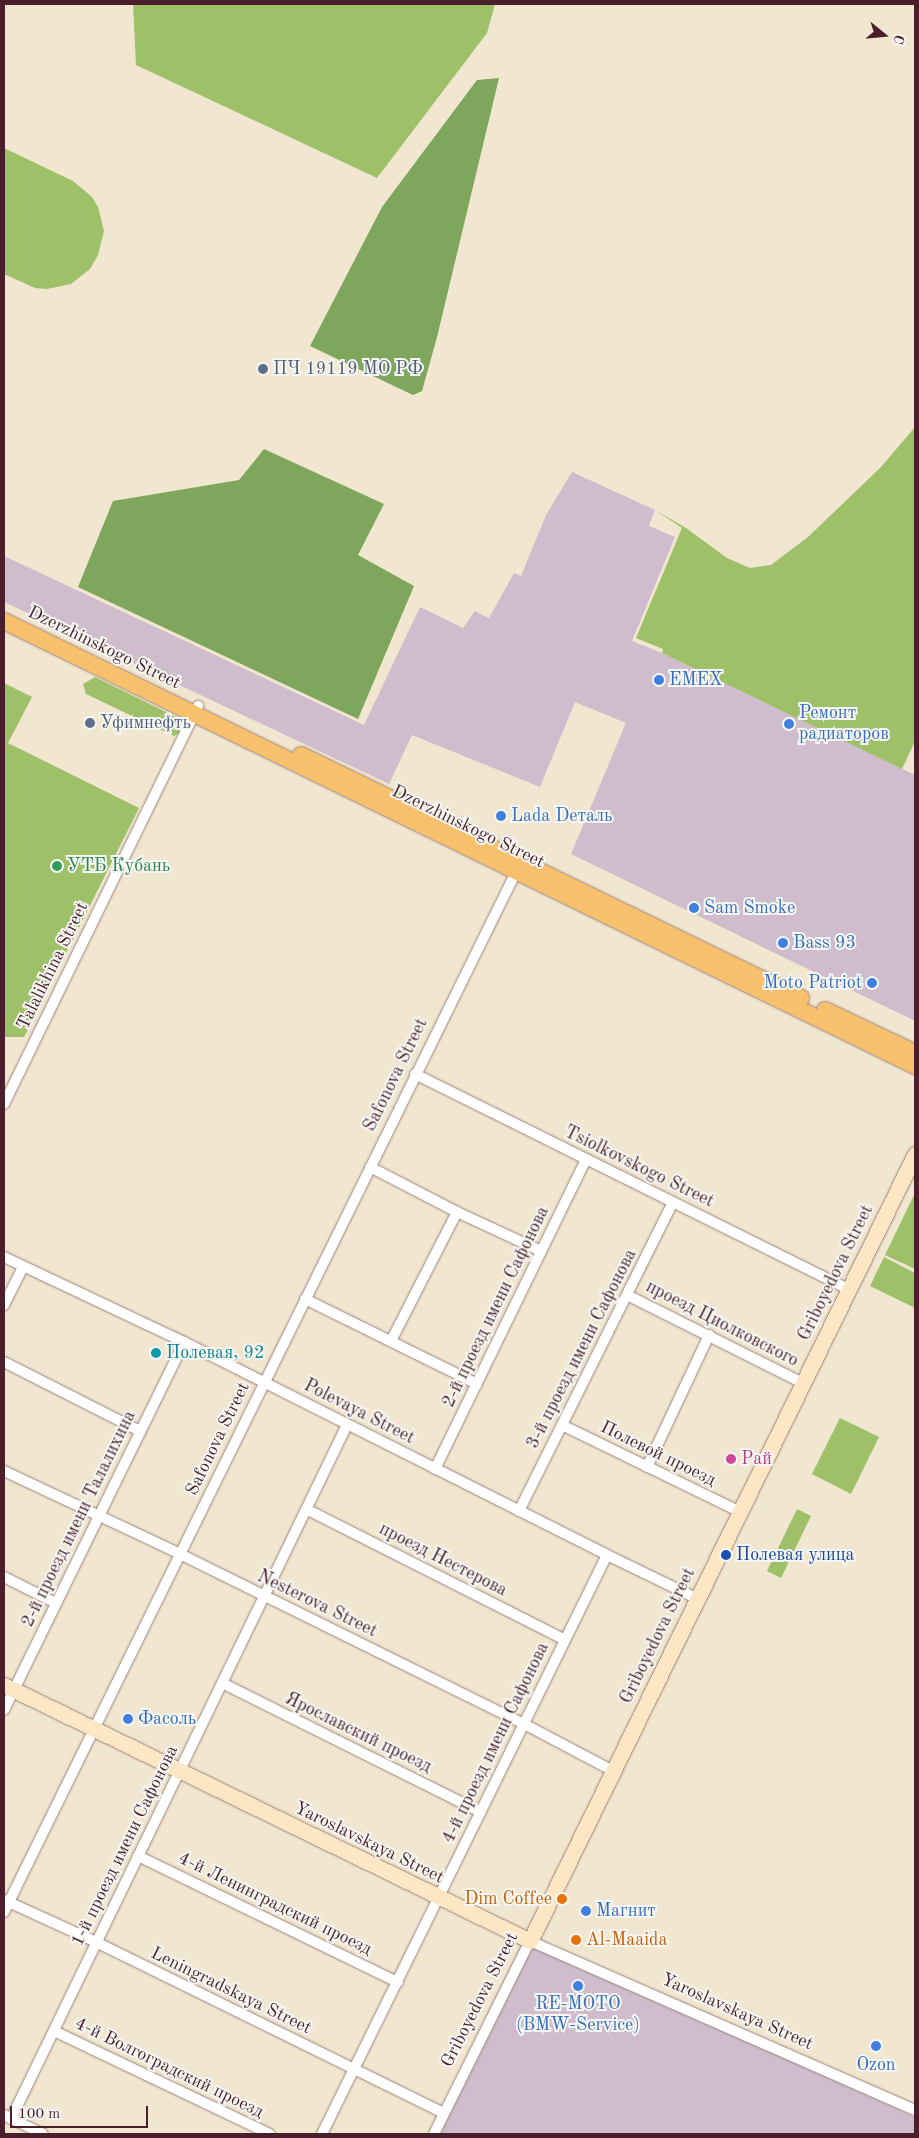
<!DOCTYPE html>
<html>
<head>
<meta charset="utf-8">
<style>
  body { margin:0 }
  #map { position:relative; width:919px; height:2138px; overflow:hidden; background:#f1e6cf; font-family:"Old Standard TT",serif }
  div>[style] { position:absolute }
  .industrial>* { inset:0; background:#cfbdce }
  .green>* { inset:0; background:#9ec069 }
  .forest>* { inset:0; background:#7ea65d }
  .roads { filter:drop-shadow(0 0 1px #9e827d) drop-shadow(0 0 1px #9e827d) }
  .street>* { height:10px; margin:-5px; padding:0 5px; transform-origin:5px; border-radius:5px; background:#fff }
  .secondary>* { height:15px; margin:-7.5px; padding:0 7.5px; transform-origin:7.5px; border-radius:7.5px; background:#fce6c4 }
  .primary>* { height:16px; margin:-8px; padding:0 8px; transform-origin:8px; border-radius:8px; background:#f7c06c }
  .dots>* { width:14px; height:14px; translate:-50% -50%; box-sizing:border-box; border:2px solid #f6f6f2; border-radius:50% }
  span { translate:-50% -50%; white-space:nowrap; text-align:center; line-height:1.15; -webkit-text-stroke:4px #f6f6f2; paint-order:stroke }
  .service-label { font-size:18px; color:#4e5e75 }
  .left { translate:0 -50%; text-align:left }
  .street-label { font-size:18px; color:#4a1f2b }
  .shop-label { font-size:18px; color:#366cbe }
  .right { translate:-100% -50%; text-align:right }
  .leisure-label { font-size:18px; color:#27864d }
  .culture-label { font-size:18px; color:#0d838f }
  .hotel-label { font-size:18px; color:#b23c85 }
  .transit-label { font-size:18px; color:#164399 }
  .food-label { font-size:18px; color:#c56008 }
  .frame { position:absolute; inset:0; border:5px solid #4a1f2b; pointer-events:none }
  .north { position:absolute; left:859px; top:10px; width:50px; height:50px; -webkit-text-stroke:4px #f6f6f2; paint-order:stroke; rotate:107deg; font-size:14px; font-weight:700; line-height:20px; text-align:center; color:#4a1f2b }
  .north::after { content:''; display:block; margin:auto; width:18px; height:22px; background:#4a1f2b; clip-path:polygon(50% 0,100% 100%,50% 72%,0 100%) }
  .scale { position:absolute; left:10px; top:2106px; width:138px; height:22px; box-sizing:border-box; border:2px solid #4a1f2b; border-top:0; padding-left:6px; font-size:15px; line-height:18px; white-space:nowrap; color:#4a1f2b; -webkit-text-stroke:4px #f6f6f2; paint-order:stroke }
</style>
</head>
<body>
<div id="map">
  <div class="industrial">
    <i style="clip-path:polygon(572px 472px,655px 510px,649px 526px,675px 537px,632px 641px,662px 653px,915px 775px,915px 1021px,571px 854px,626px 723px,575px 702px,540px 787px,412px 735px,389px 784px,4px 602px,4px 556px,364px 725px,420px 607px,463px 628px,475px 611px,489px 618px,514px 573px,521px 576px,546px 515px)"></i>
    <i style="clip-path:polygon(524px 1939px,915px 2117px,915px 2134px,429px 2134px)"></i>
  </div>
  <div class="green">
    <i style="clip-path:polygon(133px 4px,495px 4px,487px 33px,377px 178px,136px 65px)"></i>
    <i style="clip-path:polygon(4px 148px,73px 181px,92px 197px,98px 207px,104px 231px,98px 255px,90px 269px,71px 284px,47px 289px,35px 288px,4px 274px)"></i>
    <i style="clip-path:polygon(915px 427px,915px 741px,902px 769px,662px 653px,663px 649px,636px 638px,682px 528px,655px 510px,686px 528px,727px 558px,750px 568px,771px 565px,808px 537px,881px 467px)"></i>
    <i style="clip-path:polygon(95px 677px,178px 718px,179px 733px,174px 736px,86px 694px,83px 684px)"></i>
    <i style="clip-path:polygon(4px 683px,32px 697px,8px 743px,139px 808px,24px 1037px,4px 1037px)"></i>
    <i style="clip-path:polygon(915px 1193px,915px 1269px,885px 1255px)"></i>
    <i style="clip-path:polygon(884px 1257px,915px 1273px,915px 1308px,870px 1286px)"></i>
    <i style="clip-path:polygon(840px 1418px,879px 1437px,851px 1494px,812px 1474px)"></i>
    <i style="clip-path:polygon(797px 1509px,811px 1516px,781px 1578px,767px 1571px)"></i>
  </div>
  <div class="forest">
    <i style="clip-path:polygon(499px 78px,437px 337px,422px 391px,413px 395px,310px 346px,382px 207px,477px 80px)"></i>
    <i style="clip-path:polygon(264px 449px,384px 504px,358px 555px,414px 586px,358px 719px,78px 587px,113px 501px,239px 480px)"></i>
  </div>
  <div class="roads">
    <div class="street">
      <i style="left:415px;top:1074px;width:484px;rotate:26.4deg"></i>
      <i style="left:4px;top:1104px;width:443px;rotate:-64deg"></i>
      <i style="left:370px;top:1167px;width:98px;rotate:27.3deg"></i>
      <i style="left:457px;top:1212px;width:93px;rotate:24.9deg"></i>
      <i style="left:4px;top:1257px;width:199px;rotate:25.3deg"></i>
      <i style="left:184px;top:1342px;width:474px;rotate:26.7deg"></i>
      <i style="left:607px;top:1555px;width:101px;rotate:25.8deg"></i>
      <i style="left:627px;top:1295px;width:197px;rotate:26.6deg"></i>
      <i style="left:305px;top:1299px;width:192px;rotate:26.3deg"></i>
      <i style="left:4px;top:1305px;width:42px;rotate:-63.4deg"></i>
      <i style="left:391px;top:1341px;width:145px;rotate:-62.9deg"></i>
      <i style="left:4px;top:1362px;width:153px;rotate:26.9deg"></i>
      <i style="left:562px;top:1425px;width:198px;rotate:26deg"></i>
      <i style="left:647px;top:1467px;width:146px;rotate:-64.8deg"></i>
      <i style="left:435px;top:1469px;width:345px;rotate:-64deg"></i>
      <i style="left:4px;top:1471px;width:195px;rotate:25.2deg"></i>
      <i style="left:180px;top:1554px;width:384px;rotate:26.3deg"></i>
      <i style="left:524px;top:1724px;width:101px;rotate:27.8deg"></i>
      <i style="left:306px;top:1509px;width:290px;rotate:26.8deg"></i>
      <i style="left:519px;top:1511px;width:345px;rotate:-63.5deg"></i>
      <i style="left:4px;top:1577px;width:58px;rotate:26.6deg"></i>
      <i style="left:222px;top:1683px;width:289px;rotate:26.5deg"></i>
      <i style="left:4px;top:1710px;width:410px;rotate:-63.9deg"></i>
      <i style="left:138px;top:1856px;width:289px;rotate:25.9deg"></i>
      <i style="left:4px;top:1900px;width:101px;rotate:24.5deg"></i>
      <i style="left:96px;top:1942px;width:388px;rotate:26.2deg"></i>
      <i style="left:4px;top:1912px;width:1159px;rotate:-63.79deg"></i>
      <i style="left:54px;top:2031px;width:239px;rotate:25.5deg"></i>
      <i style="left:4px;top:2115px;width:43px;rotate:26deg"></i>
      <i style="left:11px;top:2119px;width:771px;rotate:-64.17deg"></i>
      <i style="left:322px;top:2134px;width:645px;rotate:-63.79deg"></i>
      <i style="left:434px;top:2134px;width:216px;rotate:-63.6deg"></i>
      <i style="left:530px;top:1941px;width:420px;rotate:23.7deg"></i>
    </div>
    <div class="secondary">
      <i style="left:4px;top:1685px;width:585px;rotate:25.95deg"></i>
      <i style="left:530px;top:1941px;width:876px;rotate:-63.93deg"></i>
    </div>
    <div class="primary">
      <i style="left:4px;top:621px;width:1014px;rotate:26.03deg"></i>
      <i style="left:301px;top:755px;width:556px;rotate:25.92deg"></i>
      <i style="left:825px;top:1010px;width:100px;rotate:25.5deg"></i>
    </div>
  </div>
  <div class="dots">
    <i style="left:263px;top:369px;background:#5c6f8a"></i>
    <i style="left:659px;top:680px;background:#3f7fe0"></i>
    <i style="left:90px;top:723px;background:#5c6f8a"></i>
    <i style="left:789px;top:724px;background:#3f7fe0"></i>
    <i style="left:501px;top:816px;background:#3f7fe0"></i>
    <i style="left:57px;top:866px;background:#2e9e5b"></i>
    <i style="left:694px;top:908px;background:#3f7fe0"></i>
    <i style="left:783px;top:943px;background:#3f7fe0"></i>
    <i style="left:872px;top:983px;background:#3f7fe0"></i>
    <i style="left:156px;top:1353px;background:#0f9aa8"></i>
    <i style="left:731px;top:1459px;background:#d1479c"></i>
    <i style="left:726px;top:1555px;background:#1a4fb4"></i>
    <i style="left:128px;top:1719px;background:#3f7fe0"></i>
    <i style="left:562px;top:1899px;background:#e8710a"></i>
    <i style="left:586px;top:1911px;background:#3f7fe0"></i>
    <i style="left:576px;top:1940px;background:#e8710a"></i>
    <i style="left:578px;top:1986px;background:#3f7fe0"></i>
    <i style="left:876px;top:2046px;background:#3f7fe0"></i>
  </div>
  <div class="service-label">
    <span class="left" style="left:273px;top:369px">ПЧ 19119 МО РФ</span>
    <span class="left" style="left:100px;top:723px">Уфимнефть</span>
  </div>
  <div class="street-label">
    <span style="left:104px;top:648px;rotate:26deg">Dzerzhinskogo Street</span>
    <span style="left:468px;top:827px;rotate:26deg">Dzerzhinskogo Street</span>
    <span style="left:53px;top:966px;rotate:-64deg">Talalikhina Street</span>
    <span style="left:396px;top:1075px;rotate:-64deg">Safonova Street</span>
    <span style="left:639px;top:1167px;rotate:26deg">Tsiolkovskogo Street</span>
    <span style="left:836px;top:1273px;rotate:-64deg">Griboyedova Street</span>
    <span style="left:496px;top:1307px;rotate:-64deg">2-й проезд имени Сафонова</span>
    <span style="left:722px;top:1324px;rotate:27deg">проезд Циолковского</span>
    <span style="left:582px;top:1349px;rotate:-63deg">3-й проезд имени Сафонова</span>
    <span style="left:359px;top:1412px;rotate:27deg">Polevaya Street</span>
    <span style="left:218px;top:1439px;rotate:-64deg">Safonova Street</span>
    <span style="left:658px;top:1454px;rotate:26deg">Полевой проезд</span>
    <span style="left:79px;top:1519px;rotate:-64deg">2-й проезд имени Талалихина</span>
    <span style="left:443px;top:1560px;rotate:27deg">проезд Нестерова</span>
    <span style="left:317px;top:1604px;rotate:26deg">Nesterova Street</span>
    <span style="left:658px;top:1636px;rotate:-64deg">Griboyedova Street</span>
    <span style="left:358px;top:1733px;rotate:26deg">Ярославский проезд</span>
    <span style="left:496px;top:1743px;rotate:-64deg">4-й проезд имени Сафонова</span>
    <span style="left:369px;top:1843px;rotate:26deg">Yaroslavskaya Street</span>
    <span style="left:125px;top:1846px;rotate:-64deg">1-й проезд имени Сафонова</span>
    <span style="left:275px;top:1904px;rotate:26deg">4-й Ленинградский проезд</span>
    <span style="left:231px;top:1991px;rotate:26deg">Leningradskaya Street</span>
    <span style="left:480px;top:2000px;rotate:-63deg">Griboyedova Street</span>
    <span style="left:737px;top:2012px;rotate:24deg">Yaroslavskaya Street</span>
    <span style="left:169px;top:2068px;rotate:26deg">4-й Волгоградский проезд</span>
  </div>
  <div class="shop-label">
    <span class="left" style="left:669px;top:680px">EMEX</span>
    <span class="left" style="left:799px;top:724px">Ремонт<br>радиаторов</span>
    <span class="left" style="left:511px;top:816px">Lada Dеталь</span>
    <span class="left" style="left:704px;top:908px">Sam Smoke</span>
    <span class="left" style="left:793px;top:943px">Bass 93</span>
    <span class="right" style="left:862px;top:983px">Moto Patriot</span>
    <span class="left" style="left:138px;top:1719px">Фасоль</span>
    <span class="left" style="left:596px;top:1911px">Магнит</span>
    <span style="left:578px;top:2015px">RE-MOTO<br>(BMW-Service)</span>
    <span style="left:876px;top:2065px">Ozon</span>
  </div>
  <div class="leisure-label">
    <span class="left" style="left:67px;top:866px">УТБ Кубань</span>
  </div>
  <div class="culture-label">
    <span class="left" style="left:166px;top:1353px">Полевая, 92</span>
  </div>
  <div class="hotel-label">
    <span class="left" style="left:741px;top:1459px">Рай</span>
  </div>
  <div class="transit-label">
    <span class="left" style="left:736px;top:1555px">Полевая улица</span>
  </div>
  <div class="food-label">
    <span class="right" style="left:552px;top:1899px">Dim Coffee</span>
    <span class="left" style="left:586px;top:1940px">Al-Maaida</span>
  </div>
  <div class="frame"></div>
  <div class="north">С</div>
  <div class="scale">100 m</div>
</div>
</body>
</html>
